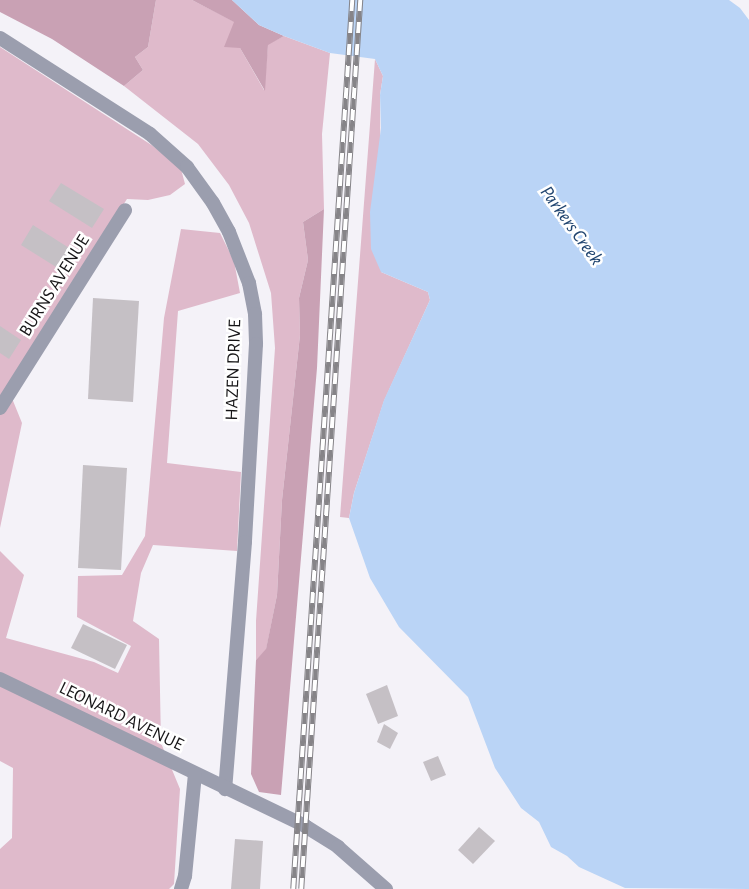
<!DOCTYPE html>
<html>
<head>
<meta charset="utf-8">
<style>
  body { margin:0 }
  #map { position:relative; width:749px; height:889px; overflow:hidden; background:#f4f2f8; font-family:"Alegreya Sans",sans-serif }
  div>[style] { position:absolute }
  .green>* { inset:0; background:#dfbacb }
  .forest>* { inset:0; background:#c9a1b4 }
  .water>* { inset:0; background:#bad4f6 }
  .building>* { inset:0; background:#c5c0c5 }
  .minor>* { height:14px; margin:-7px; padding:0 7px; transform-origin:7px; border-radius:7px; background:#9b9eae }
  .rail>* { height:5.5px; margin-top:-2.75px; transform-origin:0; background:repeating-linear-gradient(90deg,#fff 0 11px,#868488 0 22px); box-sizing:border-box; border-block:1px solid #868488 }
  span { translate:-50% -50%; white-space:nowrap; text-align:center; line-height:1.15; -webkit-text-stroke:5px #fff; paint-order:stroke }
  .street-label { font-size:18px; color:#161517 }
  .water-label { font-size:19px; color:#214570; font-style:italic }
</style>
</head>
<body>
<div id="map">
  <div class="green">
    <i style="clip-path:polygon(156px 0,192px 0,235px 22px,240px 48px,264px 90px,268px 44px,284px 36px,330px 53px,322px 134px,324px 209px,303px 222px,308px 260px,299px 298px,300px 335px,282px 500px,277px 595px,266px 650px,256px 660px,256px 621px,275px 348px,271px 293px,249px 223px,229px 185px,198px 144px,124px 86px,143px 70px,135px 57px,148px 47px)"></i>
    <i style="clip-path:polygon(0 47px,153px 146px,181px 169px,185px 184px,170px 195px,148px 200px,127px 199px,7px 386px,22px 423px,0 528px)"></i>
    <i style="clip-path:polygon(375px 59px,383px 76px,380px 95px,381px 272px,428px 292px,430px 300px,384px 401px,354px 493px,349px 518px,340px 517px)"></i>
    <i style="clip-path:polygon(181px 229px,220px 233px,234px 261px,240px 293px,178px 311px,167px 463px,241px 472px,237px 551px,153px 545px,141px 573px,133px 621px,159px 639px,161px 743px,180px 789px,174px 884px,169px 889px,0 889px,0 849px,12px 838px,13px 768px,0 761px,0 551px,24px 575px,6px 638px,94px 662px,118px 673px,131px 646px,77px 617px,78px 576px,122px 575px,145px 536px,164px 318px)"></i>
  </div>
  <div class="forest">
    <i style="clip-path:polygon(0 0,156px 0,148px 47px,135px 57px,143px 70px,124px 86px,52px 39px,0 12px)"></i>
    <i style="clip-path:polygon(192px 0,232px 0,259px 25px,284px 36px,268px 45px,265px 91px,240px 48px,224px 47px,234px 22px)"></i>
    <i style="clip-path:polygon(324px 209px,317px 368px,281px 795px,259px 792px,251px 774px,256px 660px,266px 649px,277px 595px,282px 500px,300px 335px,299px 298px,308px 260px,303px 222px)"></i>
  </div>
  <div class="water">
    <i style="clip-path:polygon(232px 0,729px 0,740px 8px,749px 20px,749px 889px,625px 888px,579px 867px,567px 856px,551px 847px,539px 822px,521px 808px,495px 768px,468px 697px,399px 627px,370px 578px,349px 518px,354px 493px,384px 400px,430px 300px,428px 292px,381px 272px,371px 249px,370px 212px,381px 128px,380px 95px,383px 76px,375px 59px,330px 53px,284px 36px,259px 25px)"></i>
  </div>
  <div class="building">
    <i style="clip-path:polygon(61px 183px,104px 209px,92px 228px,49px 201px)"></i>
    <i style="clip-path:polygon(33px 225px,77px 253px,64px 272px,21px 245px)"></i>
    <i style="clip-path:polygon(93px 298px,139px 301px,133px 402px,88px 399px)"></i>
    <i style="clip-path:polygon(0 326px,21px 340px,9px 359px,0 353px)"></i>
    <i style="clip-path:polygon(83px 465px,127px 468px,121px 570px,78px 568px)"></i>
    <i style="clip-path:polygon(83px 624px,127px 645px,115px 669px,71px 648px)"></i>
    <i style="clip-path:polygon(387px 685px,398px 716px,378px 724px,366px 694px)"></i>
    <i style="clip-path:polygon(384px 724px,398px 733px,390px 749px,377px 742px)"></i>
    <i style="clip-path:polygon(438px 756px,446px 775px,431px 781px,423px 762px)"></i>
    <i style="clip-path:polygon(479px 827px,495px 841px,473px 864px,458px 850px)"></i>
    <i style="clip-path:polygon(235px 839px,263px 841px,260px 889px,231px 889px)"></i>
  </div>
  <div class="minor">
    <i style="left:0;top:38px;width:178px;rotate:32.6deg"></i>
    <i style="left:150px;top:134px;width:50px;rotate:41.7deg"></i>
    <i style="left:187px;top:167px;width:44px;rotate:54.2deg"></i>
    <i style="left:213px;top:203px;width:33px;rotate:61deg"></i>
    <i style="left:229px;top:232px;width:55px;rotate:68.6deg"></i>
    <i style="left:249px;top:283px;width:32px;rotate:79deg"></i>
    <i style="left:255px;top:314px;width:30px;rotate:88deg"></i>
    <i style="left:256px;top:344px;width:198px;rotate:93.2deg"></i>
    <i style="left:245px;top:542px;width:248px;rotate:94.6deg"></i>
    <i style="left:0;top:408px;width:234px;rotate:-57.7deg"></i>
    <i style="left:0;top:679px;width:339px;rotate:25.7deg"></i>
    <i style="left:305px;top:826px;width:39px;rotate:32deg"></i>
    <i style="left:338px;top:847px;width:64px;rotate:41.2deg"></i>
    <i style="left:181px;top:889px;width:14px;rotate:-73deg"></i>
    <i style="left:185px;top:876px;width:102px;rotate:-84.4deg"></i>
  </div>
  <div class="rail">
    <i style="left:293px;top:889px;width:891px;rotate:-86.2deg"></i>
    <i style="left:301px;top:889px;width:891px;rotate:-86.2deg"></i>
  </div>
  <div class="street-label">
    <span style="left:55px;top:286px;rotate:-58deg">BURNS AVENUE</span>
    <span style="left:234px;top:370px;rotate:-88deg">HAZEN DRIVE</span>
    <span style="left:121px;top:717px;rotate:26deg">LEONARD AVENUE</span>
  </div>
  <div class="water-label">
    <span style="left:571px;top:226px;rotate:54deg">Parkers Creek</span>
  </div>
</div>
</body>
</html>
